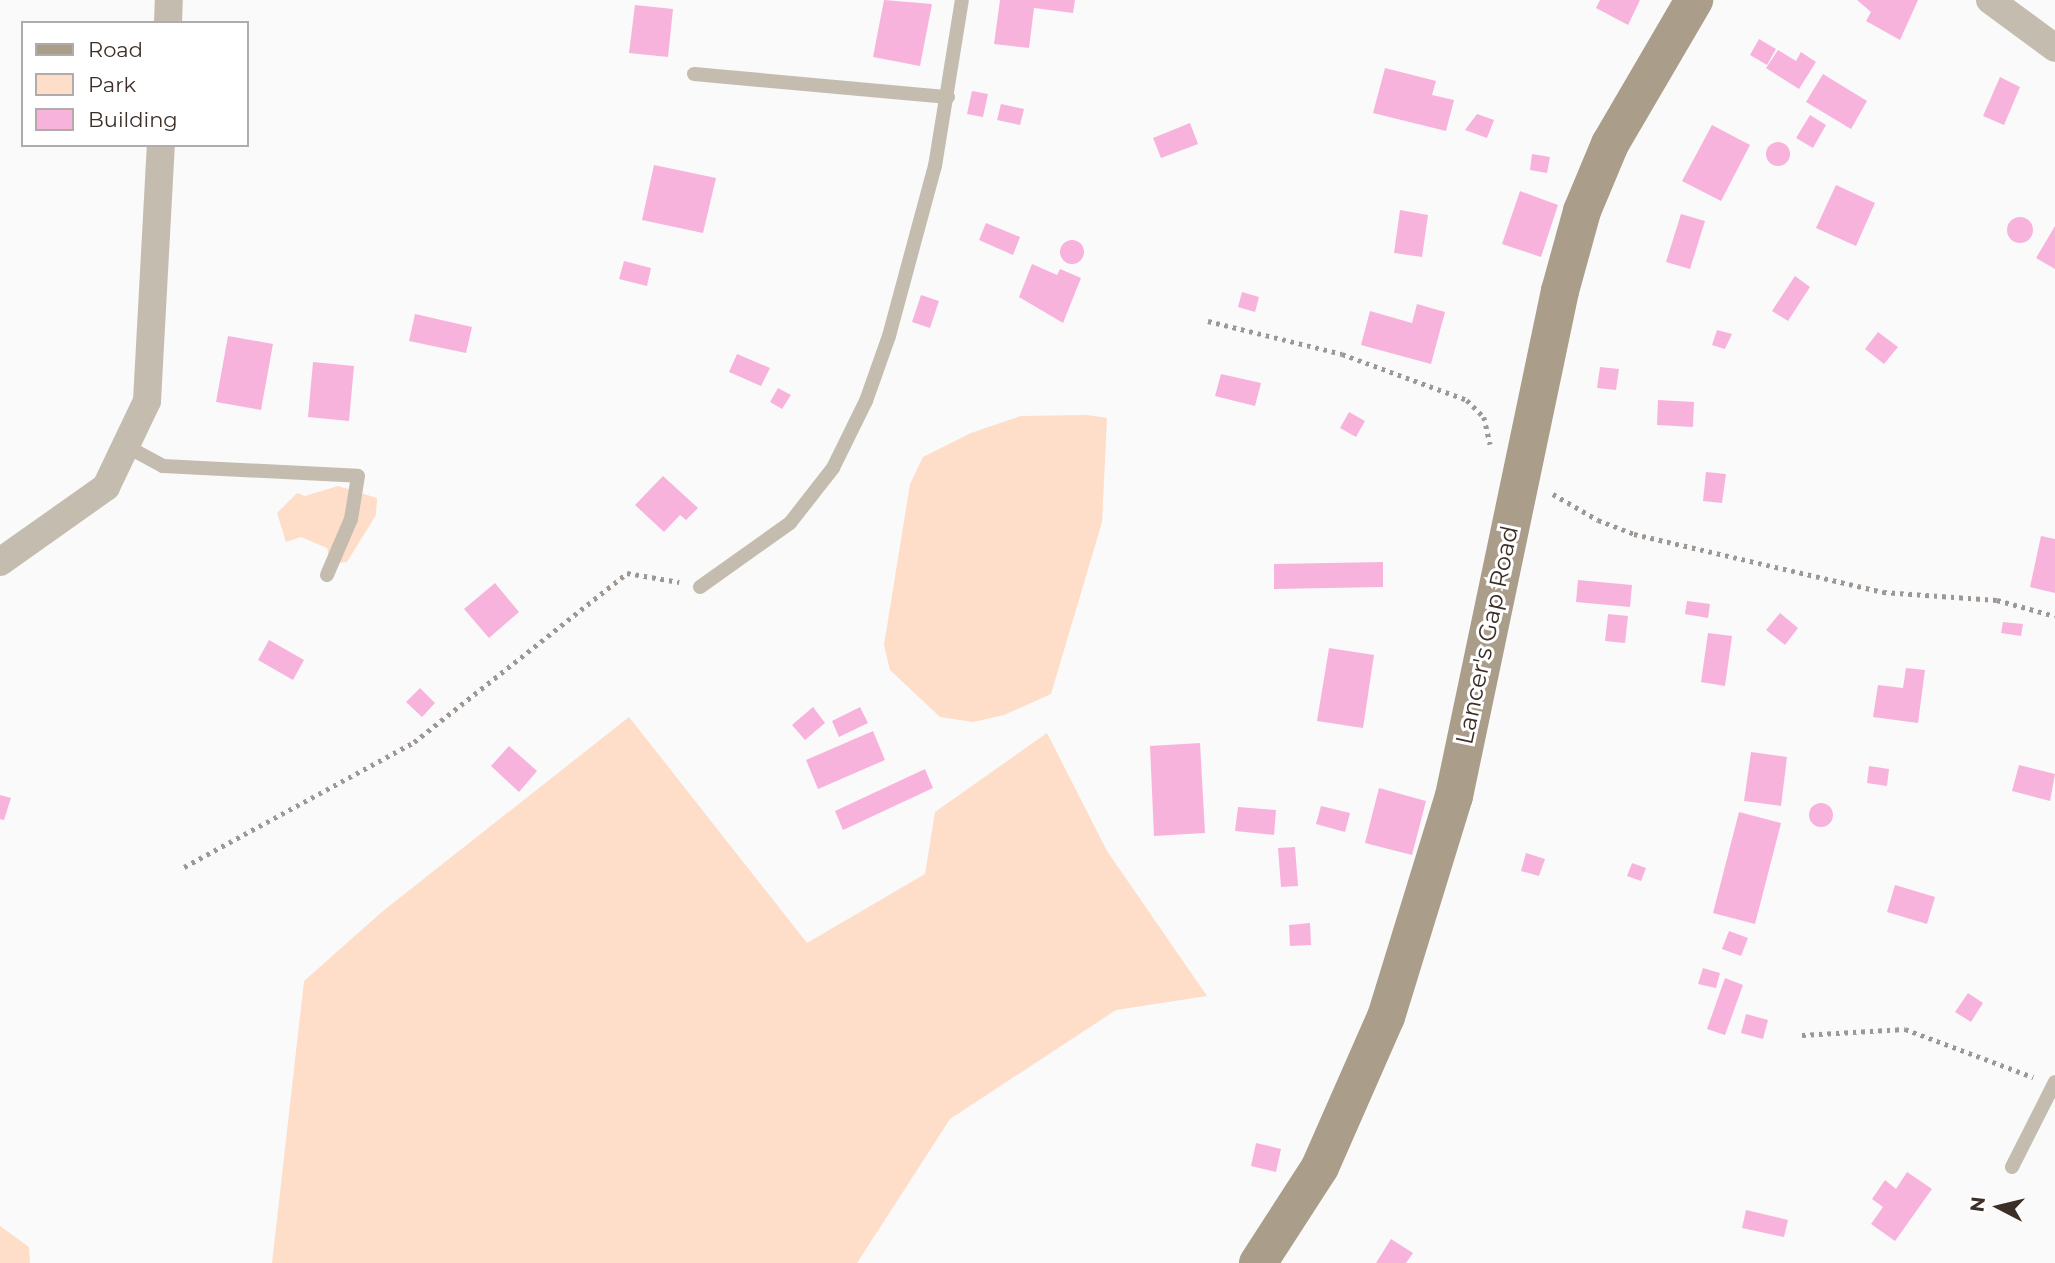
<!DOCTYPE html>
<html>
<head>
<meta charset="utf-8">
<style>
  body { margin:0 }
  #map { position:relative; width:2055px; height:1263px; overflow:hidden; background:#fafafa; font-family:Montserrat,sans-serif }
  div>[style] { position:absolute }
  .green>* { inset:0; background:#feddc9 }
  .building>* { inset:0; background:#f8b3dd }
  .round { border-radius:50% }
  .path>* { height:4.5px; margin-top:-2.25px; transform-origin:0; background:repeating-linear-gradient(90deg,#9e9894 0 3.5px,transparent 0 8.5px) }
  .service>* { height:14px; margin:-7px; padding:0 7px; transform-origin:7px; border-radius:7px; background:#c4bcae }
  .minor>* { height:28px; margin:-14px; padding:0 14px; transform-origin:14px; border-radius:14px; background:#c4bcae }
  .secondary>* { height:38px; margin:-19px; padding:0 19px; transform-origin:19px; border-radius:19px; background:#aa9d89 }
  span { translate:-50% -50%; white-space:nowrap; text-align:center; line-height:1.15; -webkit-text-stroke:6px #fff; paint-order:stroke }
  .street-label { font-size:24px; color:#3c2f27 }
  .legend { position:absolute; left:21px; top:21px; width:228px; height:126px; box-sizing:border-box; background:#fff; border:2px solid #b1aca9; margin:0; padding:9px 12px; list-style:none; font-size:21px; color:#3c2f27 }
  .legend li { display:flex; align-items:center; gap:14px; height:35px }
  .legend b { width:35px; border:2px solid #b1aca9 }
  .north { position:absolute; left:1964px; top:1172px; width:70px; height:70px; -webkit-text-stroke:5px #fff; paint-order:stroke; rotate:277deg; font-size:19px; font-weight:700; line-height:28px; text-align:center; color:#3c2f27 }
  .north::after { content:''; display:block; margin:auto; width:24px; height:32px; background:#3c2f27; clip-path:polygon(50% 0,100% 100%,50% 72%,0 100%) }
</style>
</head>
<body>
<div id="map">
  <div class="green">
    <i style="clip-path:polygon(1087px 415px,1107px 418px,1102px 522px,1051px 694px,1004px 715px,973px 722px,940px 717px,890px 670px,884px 645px,910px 484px,923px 457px,971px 433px,1021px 416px)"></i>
    <i style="clip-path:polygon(338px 486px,377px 498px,376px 515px,347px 562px,331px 564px,327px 548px,301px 537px,286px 542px,277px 513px,297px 493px,305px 496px)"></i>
    <i style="clip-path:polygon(629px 717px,807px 943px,925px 874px,935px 812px,1047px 733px,1107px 851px,1207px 996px,1116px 1010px,950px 1119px,857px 1263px,272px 1263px,304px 981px,383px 911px)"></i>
    <i style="clip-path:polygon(0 1226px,29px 1247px,30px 1263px,0 1263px)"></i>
  </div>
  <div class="building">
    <i style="clip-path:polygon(884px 0,932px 4px,920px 66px,873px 57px)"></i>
    <i style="clip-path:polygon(1000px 0,1075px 0,1073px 13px,1034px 8px,1029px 48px,994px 44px)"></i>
    <i style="clip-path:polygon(1600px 0,1640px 0,1628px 25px,1596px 8px)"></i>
    <i style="clip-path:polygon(1857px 0,1918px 0,1900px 40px,1866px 21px,1871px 12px)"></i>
    <i style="clip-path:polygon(635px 5px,673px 9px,668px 57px,629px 53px)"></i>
    <i style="clip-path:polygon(1759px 39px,1776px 49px,1767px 65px,1750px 55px)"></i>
    <i style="clip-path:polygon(1778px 50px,1796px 61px,1801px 52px,1816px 62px,1799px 89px,1766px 68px)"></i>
    <i style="clip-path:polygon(1385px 68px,1436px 81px,1432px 95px,1454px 100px,1446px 131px,1373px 113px)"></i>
    <i style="clip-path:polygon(1823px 74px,1867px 101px,1851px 129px,1806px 102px)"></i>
    <i style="clip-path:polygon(2000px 77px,2020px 87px,2004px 125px,1983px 116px)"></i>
    <i style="clip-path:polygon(972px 91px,988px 94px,983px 117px,967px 114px)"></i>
    <i style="clip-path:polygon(1001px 104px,1024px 109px,1020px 125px,997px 120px)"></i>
    <i style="clip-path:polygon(1477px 114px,1494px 120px,1487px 138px,1465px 130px)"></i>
    <i style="clip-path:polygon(1810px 115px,1826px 125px,1813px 148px,1796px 138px)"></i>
    <i style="clip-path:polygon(1190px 123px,1198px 144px,1161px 158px,1153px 138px)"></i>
    <i style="clip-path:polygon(1712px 125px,1750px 145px,1721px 201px,1682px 181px)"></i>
    <i class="round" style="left:1766px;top:142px;width:24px;height:24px"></i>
    <i style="clip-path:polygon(1532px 154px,1550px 157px,1547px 173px,1530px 170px)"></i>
    <i style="clip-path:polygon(654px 165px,716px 178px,703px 233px,642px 220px)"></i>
    <i style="clip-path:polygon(1836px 185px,1875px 203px,1856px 246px,1816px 228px)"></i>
    <i style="clip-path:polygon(1520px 191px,1558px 205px,1541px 257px,1502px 244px)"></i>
    <i style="clip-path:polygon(1400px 210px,1428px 215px,1422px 257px,1394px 253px)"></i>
    <i style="clip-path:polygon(1681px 214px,1705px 221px,1690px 269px,1666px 262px)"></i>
    <i class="round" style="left:2007px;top:217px;width:26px;height:26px"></i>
    <i style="clip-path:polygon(986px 223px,1020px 237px,1013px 255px,979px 240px)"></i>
    <i style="clip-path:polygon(2055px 226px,2055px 269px,2036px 258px)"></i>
    <i class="round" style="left:1060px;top:240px;width:24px;height:24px"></i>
    <i style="clip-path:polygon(624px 261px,651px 268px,647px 286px,619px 279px)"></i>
    <i style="clip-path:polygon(1032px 264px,1057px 275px,1060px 269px,1081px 278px,1063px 323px,1019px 297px)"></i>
    <i style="clip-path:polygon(1795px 276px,1810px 287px,1788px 321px,1772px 311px)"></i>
    <i style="clip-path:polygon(1242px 292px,1259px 297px,1255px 312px,1238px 307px)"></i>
    <i style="clip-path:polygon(921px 295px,939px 301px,930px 328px,912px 322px)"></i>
    <i style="clip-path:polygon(1417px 304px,1445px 312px,1431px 364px,1361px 345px,1370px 311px,1412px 323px)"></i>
    <i style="clip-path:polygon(415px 314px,472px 327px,466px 353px,409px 341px)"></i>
    <i style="clip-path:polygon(1717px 330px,1732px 334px,1725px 349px,1712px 345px)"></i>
    <i style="clip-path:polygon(1878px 332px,1898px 347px,1884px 364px,1865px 349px)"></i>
    <i style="clip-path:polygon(228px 336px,273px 344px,261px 410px,216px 402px)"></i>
    <i style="clip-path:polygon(737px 354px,770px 368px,761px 386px,729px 372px)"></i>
    <i style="clip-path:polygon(313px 362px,354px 366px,349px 421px,308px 417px)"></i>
    <i style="clip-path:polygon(1600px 367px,1619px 369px,1616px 390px,1597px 388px)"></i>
    <i style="clip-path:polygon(1221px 374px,1261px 383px,1255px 406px,1215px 396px)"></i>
    <i style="clip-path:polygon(778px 388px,791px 395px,782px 409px,770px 402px)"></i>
    <i style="clip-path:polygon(1658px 400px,1694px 402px,1693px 427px,1657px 425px)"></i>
    <i style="clip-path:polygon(1349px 412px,1365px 421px,1356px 437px,1340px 428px)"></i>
    <i style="clip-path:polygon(1706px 472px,1726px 474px,1722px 503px,1703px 501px)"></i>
    <i style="clip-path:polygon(663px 476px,698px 508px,686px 520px,680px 515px,664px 532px,635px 505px)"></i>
    <i style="clip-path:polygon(2041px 536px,2055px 539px,2055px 593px,2030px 587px)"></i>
    <i style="clip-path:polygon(1383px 562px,1383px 587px,1274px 589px,1274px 564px)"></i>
    <i style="clip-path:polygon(1578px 580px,1632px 585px,1630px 607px,1576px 602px)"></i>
    <i style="clip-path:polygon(495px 583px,519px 612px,489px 638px,464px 609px)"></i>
    <i style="clip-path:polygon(1687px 601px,1710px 604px,1708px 618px,1685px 614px)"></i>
    <i style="clip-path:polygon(1780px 613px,1798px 628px,1785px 645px,1766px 630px)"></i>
    <i style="clip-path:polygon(1608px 614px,1628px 616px,1625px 643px,1605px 641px)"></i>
    <i style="clip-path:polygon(2003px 622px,2023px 624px,2021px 636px,2001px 633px)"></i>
    <i style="clip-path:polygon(1708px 633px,1732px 636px,1725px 686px,1701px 682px)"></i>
    <i style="clip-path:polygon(269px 640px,304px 660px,293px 680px,258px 660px)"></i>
    <i style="clip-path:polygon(1329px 648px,1374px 655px,1363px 728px,1317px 721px)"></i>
    <i style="clip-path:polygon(1906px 668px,1925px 670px,1918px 723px,1873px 717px,1878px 685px,1903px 688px)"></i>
    <i style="clip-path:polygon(420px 688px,435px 703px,422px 717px,406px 702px)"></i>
    <i style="clip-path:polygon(813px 707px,825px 723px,805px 740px,792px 725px)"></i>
    <i style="clip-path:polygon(860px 707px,868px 723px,839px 737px,832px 721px)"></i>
    <i style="clip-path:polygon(873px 731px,885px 760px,818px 789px,806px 760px)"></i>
    <i style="clip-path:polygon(1200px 743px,1205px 833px,1154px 836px,1150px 746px)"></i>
    <i style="clip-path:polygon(509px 746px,537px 771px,519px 792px,491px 766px)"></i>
    <i style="clip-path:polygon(1751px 752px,1787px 757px,1781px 806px,1744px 801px)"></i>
    <i style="clip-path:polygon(2019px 765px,2055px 774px,2050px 801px,2012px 791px)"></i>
    <i style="clip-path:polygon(1869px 766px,1889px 769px,1887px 786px,1867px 783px)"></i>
    <i style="clip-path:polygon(925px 769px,933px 788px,843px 830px,835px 811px)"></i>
    <i style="clip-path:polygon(1379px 788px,1426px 801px,1412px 855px,1365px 843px)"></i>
    <i style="clip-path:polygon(0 795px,11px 798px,4px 820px,0 819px)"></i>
    <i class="round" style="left:1809px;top:803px;width:24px;height:24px"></i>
    <i style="clip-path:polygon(1321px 806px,1350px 813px,1345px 832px,1316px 824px)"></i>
    <i style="clip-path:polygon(1238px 807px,1276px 810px,1274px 835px,1235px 831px)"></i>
    <i style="clip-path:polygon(1739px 812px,1781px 823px,1755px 924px,1713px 913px)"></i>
    <i style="clip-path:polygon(1295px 847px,1298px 886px,1281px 887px,1278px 848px)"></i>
    <i style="clip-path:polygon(1526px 853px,1545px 859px,1539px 876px,1521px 871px)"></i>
    <i style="clip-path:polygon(1632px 863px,1646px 868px,1641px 881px,1627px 876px)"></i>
    <i style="clip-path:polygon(1895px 885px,1935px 897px,1927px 924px,1887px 912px)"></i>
    <i style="clip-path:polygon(1310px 923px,1311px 945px,1290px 946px,1289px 925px)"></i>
    <i style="clip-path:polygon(1729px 931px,1748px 938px,1741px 956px,1722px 949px)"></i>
    <i style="clip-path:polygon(1703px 968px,1720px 973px,1716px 988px,1698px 984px)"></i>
    <i style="clip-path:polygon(1725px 978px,1743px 985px,1725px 1035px,1707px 1029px)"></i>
    <i style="clip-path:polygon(1968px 993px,1983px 1003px,1971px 1022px,1955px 1012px)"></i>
    <i style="clip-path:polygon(1746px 1014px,1768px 1020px,1763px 1039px,1741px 1033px)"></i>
    <i style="clip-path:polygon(1256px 1143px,1281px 1149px,1276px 1172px,1251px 1166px)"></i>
    <i style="clip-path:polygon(1907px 1172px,1932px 1189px,1895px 1241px,1871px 1224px,1883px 1207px,1872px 1199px,1885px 1180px,1896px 1189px)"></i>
    <i style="clip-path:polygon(1746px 1210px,1788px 1220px,1784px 1237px,1742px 1228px)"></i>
    <i style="clip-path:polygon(1391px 1239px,1413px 1253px,1406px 1263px,1376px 1263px)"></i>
  </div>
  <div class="path">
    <i style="left:1208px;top:321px;width:138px;rotate:13.8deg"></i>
    <i style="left:1342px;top:354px;width:133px;rotate:20.2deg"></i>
    <i style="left:1467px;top:400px;width:24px;rotate:45deg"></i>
    <i style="left:1484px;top:417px;width:28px;rotate:77deg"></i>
    <i style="left:1553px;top:494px;width:52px;rotate:30deg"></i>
    <i style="left:1598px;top:520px;width:39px;rotate:21deg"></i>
    <i style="left:1634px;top:534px;width:256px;rotate:13.1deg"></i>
    <i style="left:1883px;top:592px;width:114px;rotate:4deg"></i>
    <i style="left:1997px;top:600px;width:60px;rotate:15.4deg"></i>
    <i style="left:184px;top:867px;width:262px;rotate:-28.5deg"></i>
    <i style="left:414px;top:742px;width:272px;rotate:-38.4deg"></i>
    <i style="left:627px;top:573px;width:53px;rotate:9.8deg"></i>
    <i style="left:1802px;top:1035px;width:103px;rotate:-3.3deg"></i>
    <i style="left:1905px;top:1029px;width:137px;rotate:20.6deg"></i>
  </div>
  <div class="service">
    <i style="left:694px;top:74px;width:255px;rotate:5.2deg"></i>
    <i style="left:126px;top:446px;width:42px;rotate:28.4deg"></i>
    <i style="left:163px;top:466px;width:195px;rotate:2.9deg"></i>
    <i style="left:358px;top:476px;width:44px;rotate:99.2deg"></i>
    <i style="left:351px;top:519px;width:61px;rotate:113.2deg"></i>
    <i style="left:700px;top:587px;width:110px;rotate:-35.4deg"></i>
    <i style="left:790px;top:523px;width:70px;rotate:-52deg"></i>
    <i style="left:833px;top:468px;width:75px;rotate:-63.8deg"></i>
    <i style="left:866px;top:401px;width:69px;rotate:-70.5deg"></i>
    <i style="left:889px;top:336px;width:176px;rotate:-74.9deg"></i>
    <i style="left:935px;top:166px;width:168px;rotate:-80.8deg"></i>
    <i style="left:2012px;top:1167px;width:95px;rotate:-63.2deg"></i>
  </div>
  <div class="minor">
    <i style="left:1990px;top:0;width:81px;rotate:36.4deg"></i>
    <i style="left:168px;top:23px;width:23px;rotate:-88deg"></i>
    <i style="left:0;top:562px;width:130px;rotate:-35.3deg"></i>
    <i style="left:106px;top:487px;width:95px;rotate:-64.5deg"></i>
    <i style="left:147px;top:401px;width:256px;rotate:-86.9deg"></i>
  </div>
  <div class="secondary">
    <i style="left:1258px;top:1263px;width:114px;rotate:-57.1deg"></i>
    <i style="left:1320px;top:1167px;width:164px;rotate:-66.3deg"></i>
    <i style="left:1386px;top:1017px;width:231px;rotate:-72.9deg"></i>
    <i style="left:1454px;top:796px;width:516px;rotate:-78.15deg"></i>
    <i style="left:1560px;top:291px;width:83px;rotate:-74.6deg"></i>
    <i style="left:1582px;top:211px;width:73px;rotate:-67.3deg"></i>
    <i style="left:1610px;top:144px;width:167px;rotate:-59.7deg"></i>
  </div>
  <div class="street-label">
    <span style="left:1487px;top:635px;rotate:-78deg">Lancer's Gap Road</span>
  </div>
  <ul class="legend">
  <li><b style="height:9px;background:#aa9d89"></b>Road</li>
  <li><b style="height:19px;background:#feddc9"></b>Park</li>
  <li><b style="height:19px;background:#f8b3dd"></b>Building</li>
  </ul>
  <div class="north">N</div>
</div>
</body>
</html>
